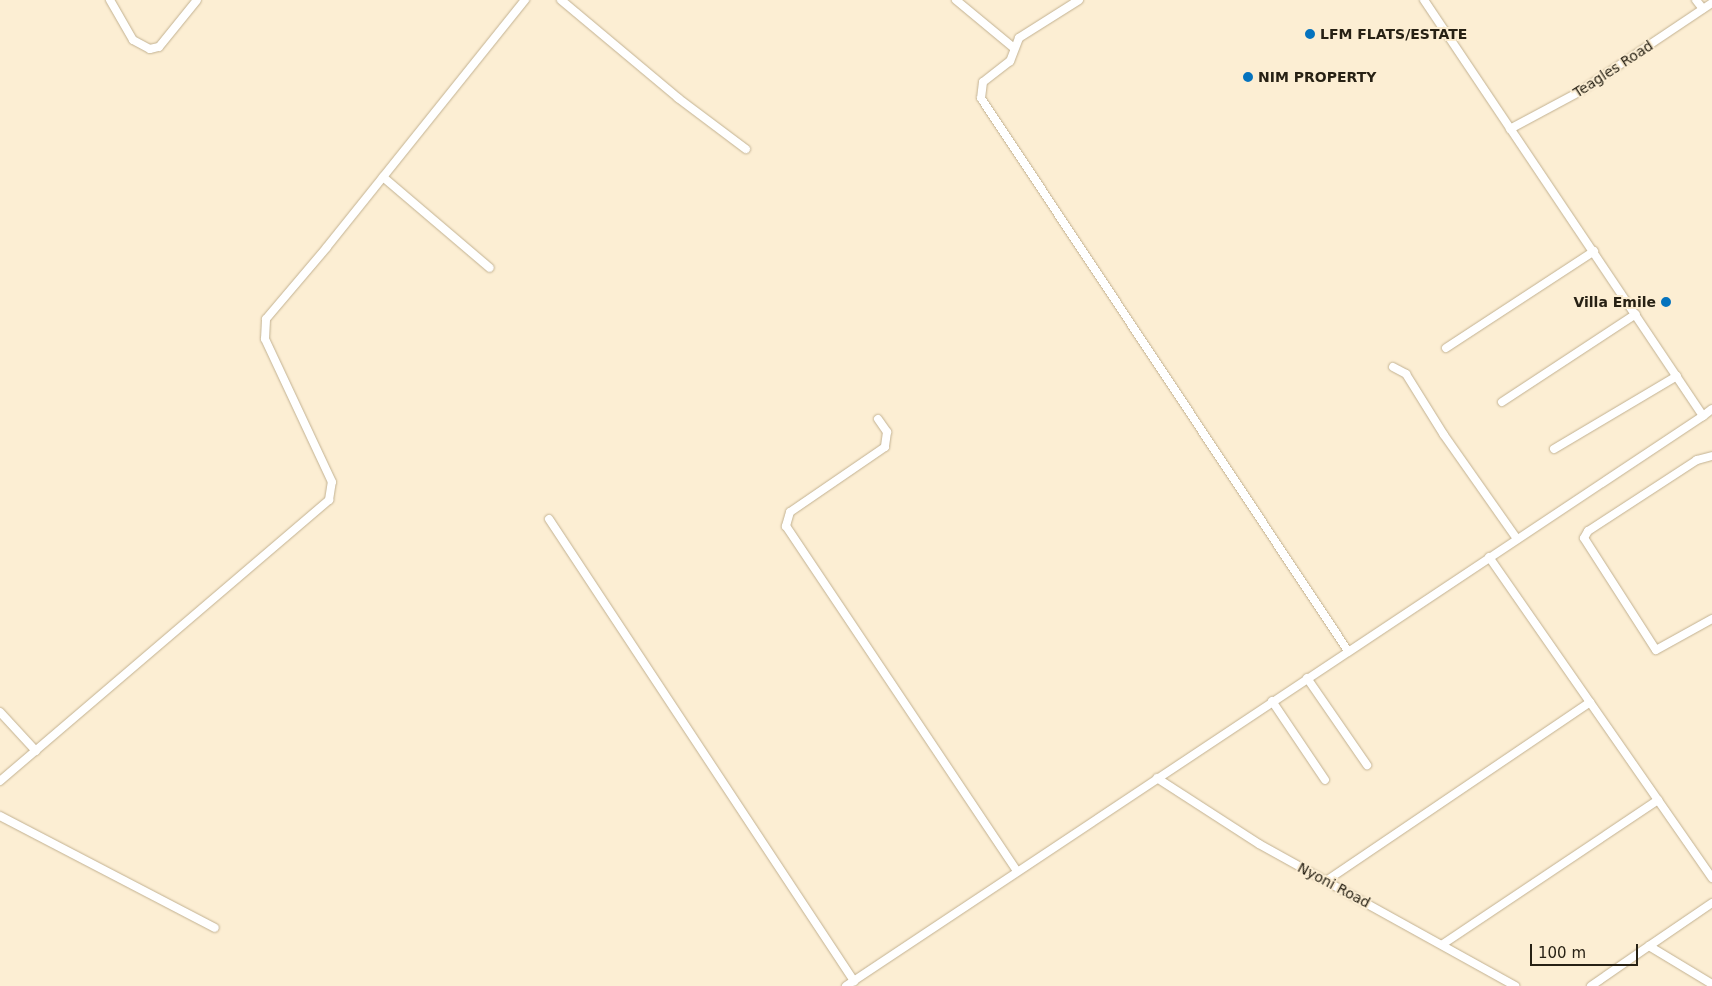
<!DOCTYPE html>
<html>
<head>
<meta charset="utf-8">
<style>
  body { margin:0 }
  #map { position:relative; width:1712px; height:986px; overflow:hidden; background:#fceed3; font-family:"DejaVu Sans",sans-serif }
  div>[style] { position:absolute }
  .roads { filter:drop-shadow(0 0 1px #c2b191) drop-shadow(0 0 1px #c2b191) }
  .minor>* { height:8px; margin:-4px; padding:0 4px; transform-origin:4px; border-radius:4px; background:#fff }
  .dots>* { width:14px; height:14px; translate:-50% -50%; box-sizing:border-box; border:2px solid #fceed3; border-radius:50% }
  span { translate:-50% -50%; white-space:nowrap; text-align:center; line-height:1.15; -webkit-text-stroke:4px #fceed3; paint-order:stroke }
  .poi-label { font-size:14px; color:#272114; font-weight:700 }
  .left { translate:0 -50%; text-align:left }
  .right { translate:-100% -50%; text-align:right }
  .street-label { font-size:14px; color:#272114 }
  .scale { position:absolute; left:1530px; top:944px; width:108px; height:22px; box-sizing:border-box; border:2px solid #272114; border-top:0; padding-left:6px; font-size:15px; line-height:18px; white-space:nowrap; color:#272114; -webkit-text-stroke:4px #fceed3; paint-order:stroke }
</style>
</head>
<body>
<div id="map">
  <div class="roads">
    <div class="minor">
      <i style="left:110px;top:0;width:46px;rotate:60.1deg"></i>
      <i style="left:133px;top:40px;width:19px;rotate:28deg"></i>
      <i style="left:150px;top:49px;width:9px;rotate:-13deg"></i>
      <i style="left:159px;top:47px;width:60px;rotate:-51deg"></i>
      <i style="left:561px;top:0;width:153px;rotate:39.9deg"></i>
      <i style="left:678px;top:98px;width:85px;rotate:36.9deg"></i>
      <i style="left:956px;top:0;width:75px;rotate:39.6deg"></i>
      <i style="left:1079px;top:0;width:71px;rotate:147.7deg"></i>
      <i style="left:1019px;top:38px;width:25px;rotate:111deg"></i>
      <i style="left:1010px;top:61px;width:34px;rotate:142deg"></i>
      <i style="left:983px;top:82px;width:16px;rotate:97deg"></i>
      <i style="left:981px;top:98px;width:664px;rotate:56.43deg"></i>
      <i style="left:1696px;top:0;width:11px;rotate:52deg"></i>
      <i style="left:1510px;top:129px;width:78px;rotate:-28.2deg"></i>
      <i style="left:1579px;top:92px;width:160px;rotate:-33.8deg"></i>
      <i style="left:383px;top:177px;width:140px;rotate:40.4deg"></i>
      <i style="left:1446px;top:348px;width:177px;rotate:-33.2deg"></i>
      <i style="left:1393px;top:367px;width:15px;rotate:28deg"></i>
      <i style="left:1406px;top:374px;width:72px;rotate:58.1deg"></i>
      <i style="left:1444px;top:435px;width:127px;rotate:54.9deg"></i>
      <i style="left:1502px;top:402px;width:160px;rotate:-33.3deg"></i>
      <i style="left:1703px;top:416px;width:11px;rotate:-38deg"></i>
      <i style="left:878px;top:419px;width:16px;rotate:55deg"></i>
      <i style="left:887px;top:432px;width:15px;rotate:98deg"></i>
      <i style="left:885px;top:447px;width:115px;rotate:145.6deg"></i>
      <i style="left:790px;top:512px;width:15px;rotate:106deg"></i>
      <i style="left:786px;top:526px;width:415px;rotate:56.2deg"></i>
      <i style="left:1554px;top:449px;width:143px;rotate:-30.7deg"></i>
      <i style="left:1712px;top:456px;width:16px;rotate:165deg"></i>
      <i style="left:1697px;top:460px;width:130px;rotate:146.9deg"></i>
      <i style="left:1588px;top:531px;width:8px;rotate:120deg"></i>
      <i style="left:1584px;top:538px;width:133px;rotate:57.3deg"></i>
      <i style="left:1656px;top:650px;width:64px;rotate:-29deg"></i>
      <i style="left:549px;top:519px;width:554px;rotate:56.57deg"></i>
      <i style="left:1489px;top:557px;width:391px;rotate:55.2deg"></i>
      <i style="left:1307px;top:678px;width:106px;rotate:55.4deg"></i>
      <i style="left:1272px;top:701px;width:95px;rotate:56.1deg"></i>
      <i style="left:0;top:712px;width:53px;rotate:47.3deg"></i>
      <i style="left:1157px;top:778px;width:121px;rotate:32.9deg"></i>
      <i style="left:1259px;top:844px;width:293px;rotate:29deg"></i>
      <i style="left:0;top:781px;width:433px;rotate:-40.5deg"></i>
      <i style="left:329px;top:500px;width:18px;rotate:-81deg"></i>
      <i style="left:332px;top:482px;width:158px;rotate:-115.1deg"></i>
      <i style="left:265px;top:339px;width:20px;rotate:-87deg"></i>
      <i style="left:266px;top:319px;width:94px;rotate:-49.7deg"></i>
      <i style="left:327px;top:247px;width:317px;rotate:-51.3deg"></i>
      <i style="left:0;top:816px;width:242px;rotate:27.5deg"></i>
      <i style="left:1326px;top:881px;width:319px;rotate:-34.1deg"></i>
      <i style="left:1712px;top:903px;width:76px;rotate:145.7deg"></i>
      <i style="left:1649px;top:946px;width:74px;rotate:31.1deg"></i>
      <i style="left:1443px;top:944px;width:259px;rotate:-33.8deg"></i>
      <i style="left:846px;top:986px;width:1029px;rotate:-33.63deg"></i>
      <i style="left:1703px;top:416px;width:501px;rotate:-123.85deg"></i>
      <i style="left:1591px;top:986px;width:70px;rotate:-34.6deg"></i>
    </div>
  </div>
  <div class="dots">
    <i style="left:1310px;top:34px;background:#0573be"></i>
    <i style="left:1248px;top:77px;background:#0573be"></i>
    <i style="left:1666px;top:302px;background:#0573be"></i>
  </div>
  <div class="poi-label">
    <span class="left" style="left:1320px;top:34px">LFM FLATS/ESTATE</span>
    <span class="left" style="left:1258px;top:77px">NIM PROPERTY</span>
    <span class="right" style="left:1656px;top:302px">Villa Emile</span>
  </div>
  <div class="street-label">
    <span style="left:1613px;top:69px;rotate:-33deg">Teagles Road</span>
    <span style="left:1334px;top:885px;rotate:28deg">Nyoni Road</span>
  </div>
  <div class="scale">100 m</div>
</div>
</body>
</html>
